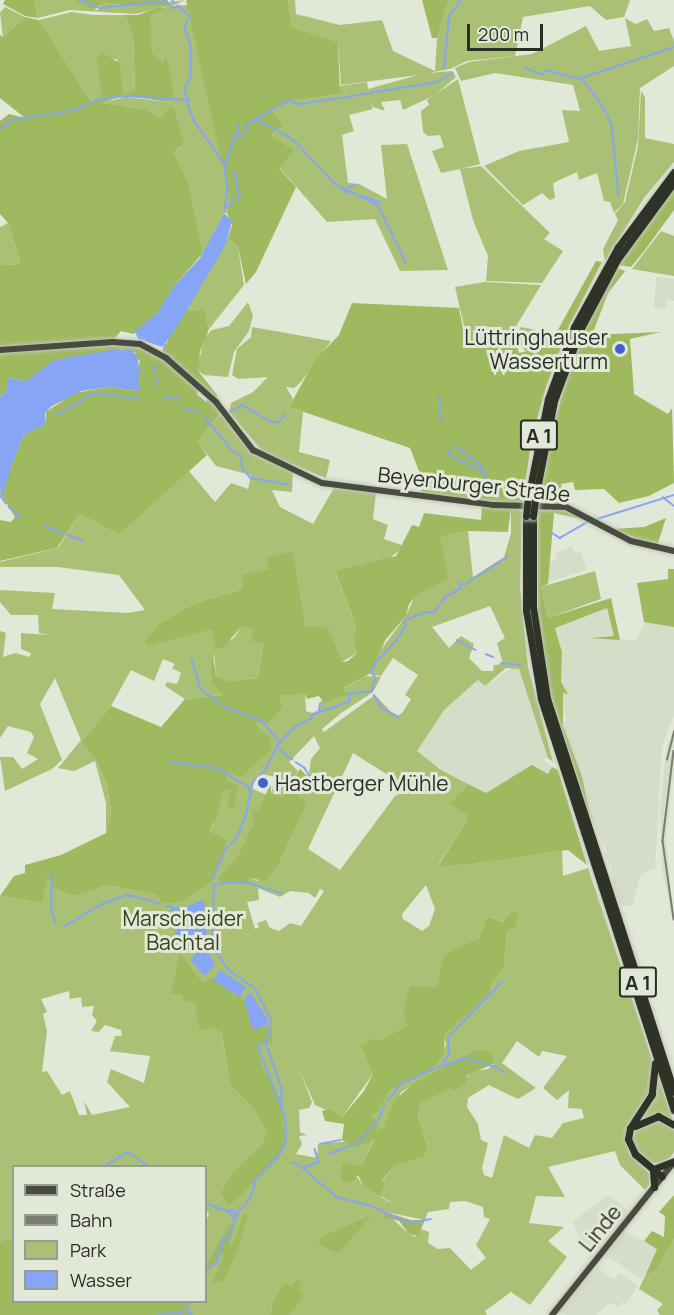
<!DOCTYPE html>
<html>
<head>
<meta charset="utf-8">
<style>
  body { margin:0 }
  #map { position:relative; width:674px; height:1315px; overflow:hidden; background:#e2e8d8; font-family:Manrope,sans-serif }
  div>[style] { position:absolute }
  .built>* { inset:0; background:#d5dcc7 }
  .green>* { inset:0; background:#a9c075 }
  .round { border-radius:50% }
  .forest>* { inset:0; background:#9fb95e }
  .water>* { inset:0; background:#87a5f5 }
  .stream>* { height:1.5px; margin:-0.75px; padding:0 0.75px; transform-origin:0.75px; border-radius:0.75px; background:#87a5f5 }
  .roads { filter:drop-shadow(0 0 2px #c1c6b8) drop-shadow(0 0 2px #c1c6b8) }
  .major>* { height:6px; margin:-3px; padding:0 3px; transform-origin:3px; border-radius:3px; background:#474b40 }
  .highway>* { height:7px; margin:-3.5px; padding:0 3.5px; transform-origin:3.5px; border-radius:3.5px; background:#2f3327 }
  .rail>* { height:1.5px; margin:-0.75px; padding:0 0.75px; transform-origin:0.75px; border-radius:0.75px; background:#797d73 }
  .bridges { filter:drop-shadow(0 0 2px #c1c6b8) drop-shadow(0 0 2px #c1c6b8) }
  .highway-bridge>* { height:7px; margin:-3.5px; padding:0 3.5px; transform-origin:3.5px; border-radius:3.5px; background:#2f3327 }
  .dots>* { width:16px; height:16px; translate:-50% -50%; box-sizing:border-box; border:3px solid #e2e8d8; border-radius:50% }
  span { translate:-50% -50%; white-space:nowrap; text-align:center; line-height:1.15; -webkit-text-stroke:6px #e2e8d8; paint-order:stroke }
  .shield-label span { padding:2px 4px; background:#e2e8d8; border:2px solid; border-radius:4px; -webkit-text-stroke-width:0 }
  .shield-label { font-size:20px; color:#2a2c27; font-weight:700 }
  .poi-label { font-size:21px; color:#2a2c27 }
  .right { translate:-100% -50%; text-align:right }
  .left { translate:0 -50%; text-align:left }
  .street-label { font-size:21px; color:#2a2c27 }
  .park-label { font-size:21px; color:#35401a }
  .legend { position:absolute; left:12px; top:1165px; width:195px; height:138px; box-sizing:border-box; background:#e2e8d8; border:2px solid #989d91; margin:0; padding:8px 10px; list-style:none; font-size:18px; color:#2a2c27 }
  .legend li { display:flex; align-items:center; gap:12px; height:30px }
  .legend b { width:30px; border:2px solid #989d91 }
  .scale { position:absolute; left:467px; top:24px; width:76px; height:27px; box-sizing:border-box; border:3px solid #2a2c27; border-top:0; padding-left:8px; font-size:18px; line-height:21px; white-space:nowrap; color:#2a2c27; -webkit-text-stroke:4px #e2e8d8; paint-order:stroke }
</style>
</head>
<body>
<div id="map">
  <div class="built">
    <i style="clip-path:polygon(656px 277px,674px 279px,674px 301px,667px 300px,666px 309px,654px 308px)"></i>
    <i style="clip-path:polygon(571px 546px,576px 553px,581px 552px,587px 570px,548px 582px,550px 561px,556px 559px,556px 553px)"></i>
    <i style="clip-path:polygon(607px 608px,614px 636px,591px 638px,636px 640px,647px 620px,674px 627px,674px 715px,662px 746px,655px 868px,641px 874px,632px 906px,621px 905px,614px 891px,611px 866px,604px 853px,607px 851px,591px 819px,563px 726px,566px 720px,562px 702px,563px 693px,567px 693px,561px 682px,562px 652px,555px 628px)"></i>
    <i style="clip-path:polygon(513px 667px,519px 669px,542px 735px,548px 758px,542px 758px,552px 767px,548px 775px,494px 787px,486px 794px,441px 770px,416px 751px,444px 710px,473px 683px,478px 680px,485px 686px)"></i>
    <i style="clip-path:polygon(674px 728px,674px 768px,666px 837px,674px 923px,662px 870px,660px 812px,666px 750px)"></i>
    <i style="clip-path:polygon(609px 1195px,630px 1212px,597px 1252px,579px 1237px,573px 1221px)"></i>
    <i style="clip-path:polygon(624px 1231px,657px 1248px,642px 1279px,606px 1255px)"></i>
    <i style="clip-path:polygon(597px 1267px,614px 1279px,619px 1273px,638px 1286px,626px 1304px,622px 1302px,619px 1307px,609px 1303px,596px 1315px,567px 1315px,560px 1311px)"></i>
  </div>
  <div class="green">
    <i style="clip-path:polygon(34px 0,74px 0,97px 10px,103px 3px,137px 7px,185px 0,172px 6px,188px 5px,230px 201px,227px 213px,224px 213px,203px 253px,189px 184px,174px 152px,182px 146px,182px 138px,173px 107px,161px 118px,145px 109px,101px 103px,122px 98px,117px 59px,99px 60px,102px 97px,91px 101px,39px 20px,72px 12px,93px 15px,125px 15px,133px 37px,135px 90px,127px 97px,167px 102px,173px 99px,173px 86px,165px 58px,162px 61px,152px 54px,150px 29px,150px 17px,166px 7px,135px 14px,69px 10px,38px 18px)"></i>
    <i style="clip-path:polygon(288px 0,295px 0,296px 14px,340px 25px,382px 20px,393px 51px,435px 71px,437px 38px,449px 0,630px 0,624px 17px,606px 20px,590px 6px,523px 17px,515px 56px,467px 61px,450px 69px,428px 73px,452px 71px,456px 77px,435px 95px,403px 110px,400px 100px,381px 102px,385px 111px,373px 107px,370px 101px,373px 109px,349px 115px,354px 131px,342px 135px,348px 183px,359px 184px,387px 199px,381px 145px,407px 144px,448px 270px,400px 271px,375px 219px,327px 222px,279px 167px,295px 150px,271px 135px,284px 126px,272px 110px,285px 102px,340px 94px,340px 86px,367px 82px,369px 96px,368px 89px,418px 75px,341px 85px,338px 42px,292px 27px)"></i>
    <i style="clip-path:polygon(5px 7px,25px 17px,3px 37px,0 13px)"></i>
    <i style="clip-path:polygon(625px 18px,636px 24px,647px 19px,654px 31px,669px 28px,674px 41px,674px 66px,640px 88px,638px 139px,623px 204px,614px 213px,610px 202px,604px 201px,597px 173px,579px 180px,577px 172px,553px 183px,555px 198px,550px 200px,542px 193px,523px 205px,484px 166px,519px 151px,569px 142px,562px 110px,580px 111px,573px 85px,495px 73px,461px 81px,455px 68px,469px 62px,532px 54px,586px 26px,599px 51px,631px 46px)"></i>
    <i style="clip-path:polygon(458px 79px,480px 164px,460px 169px,481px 166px,550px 233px,544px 239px,563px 251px,542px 283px,486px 281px,488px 256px,473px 220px,460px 169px,441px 173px,432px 151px,444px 147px,440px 135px,428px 136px,423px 132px,421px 111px,429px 105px,427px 100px)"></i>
    <i style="clip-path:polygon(641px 91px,645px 97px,645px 138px,674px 144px,674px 162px,644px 198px,605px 261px,603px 249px,618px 220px,615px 214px,625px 202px,638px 146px)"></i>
    <i style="clip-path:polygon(8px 223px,20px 261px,19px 265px,0 264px,0 227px)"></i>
    <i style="clip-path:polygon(661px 231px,674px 236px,674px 276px,632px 269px)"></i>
    <i style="clip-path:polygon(228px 238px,238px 247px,244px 285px,209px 329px,205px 309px,185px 310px)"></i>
    <i style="clip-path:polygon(484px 282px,541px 285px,512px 333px,505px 330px,467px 339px,455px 287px)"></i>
    <i style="clip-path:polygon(248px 302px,253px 316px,249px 331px,234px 352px,228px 377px,204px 375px,198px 371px,198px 364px,205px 337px,212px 330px,229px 326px)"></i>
    <i style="clip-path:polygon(252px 327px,331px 341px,301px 382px,294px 388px,286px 387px,293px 399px,289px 407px,303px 412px,299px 452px,330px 460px,326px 478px,264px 453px,229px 412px,231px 403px,253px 392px,268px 377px,238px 379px,232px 375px,237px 349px,251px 337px)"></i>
    <i style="clip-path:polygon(521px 327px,551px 333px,553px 337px,547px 347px,525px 351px,515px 336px)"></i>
    <i style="clip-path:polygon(220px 414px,249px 447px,293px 471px,292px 492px,272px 490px,280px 507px,313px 524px,334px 488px,376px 493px,373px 519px,388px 525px,384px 539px,404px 546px,390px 558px,335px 572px,356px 626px,353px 639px,357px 653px,342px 662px,319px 630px,306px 626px,293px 552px,267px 558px,270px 569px,244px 574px,242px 589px,193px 604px,160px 623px,212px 629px,217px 649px,234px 638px,241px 627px,253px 629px,263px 642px,258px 678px,230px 681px,216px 676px,214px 652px,211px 683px,222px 695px,185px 699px,165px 686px,167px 682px,177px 684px,181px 673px,172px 668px,175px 664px,163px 659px,154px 681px,131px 670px,111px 706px,81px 743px,96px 760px,106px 782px,111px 809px,106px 833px,106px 803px,95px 761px,74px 771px,58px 768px,81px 740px,55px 678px,40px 704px,62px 760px,52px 769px,5px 791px,0 757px,13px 757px,22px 769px,38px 759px,27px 753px,34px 737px,31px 732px,8px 726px,0 738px,0 631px,6px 633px,3px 657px,15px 653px,30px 657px,31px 653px,21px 649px,21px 633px,49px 635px,39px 633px,38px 615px,11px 615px,0 602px,0 590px,55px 593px,52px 609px,128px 613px,145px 610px,119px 575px,58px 567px,0 567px,0 562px,58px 548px,80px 514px,119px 535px,189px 471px,215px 502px,231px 483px,248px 489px,251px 475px,216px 466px,198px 442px)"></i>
    <i style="clip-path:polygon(evenodd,511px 508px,522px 508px,520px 587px,528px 667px,553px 762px,548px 758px,519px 669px,506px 668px,485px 686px,478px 680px,473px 684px,444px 710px,417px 751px,441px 770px,468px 784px,450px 802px,466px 814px,467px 820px,438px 865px,474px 864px,562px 851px,563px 876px,588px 868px,652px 1059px,649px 1092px,628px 1125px,626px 1142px,629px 1153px,649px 1173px,649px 1185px,645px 1190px,620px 1165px,615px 1151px,548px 1167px,565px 1197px,536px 1196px,529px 1223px,564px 1227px,548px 1241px,567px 1257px,530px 1305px,511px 1292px,485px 1311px,487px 1315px,289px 1315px,291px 1286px,285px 1282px,272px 1302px,271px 1315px,175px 1315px,179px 1302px,206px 1302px,206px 1221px,209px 1214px,206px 1211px,206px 1166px,14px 1166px,13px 1238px,0 1241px,0 896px,43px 903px,48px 875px,74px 896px,108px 885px,156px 895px,198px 890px,212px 880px,209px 831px,214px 824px,223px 791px,238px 786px,215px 775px,262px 732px,256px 721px,278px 696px,305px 694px,306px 711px,312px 713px,319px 710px,320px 702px,366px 676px,381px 677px,373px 692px,341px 713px,322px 729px,324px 732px,375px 695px,396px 717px,402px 713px,411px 699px,405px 695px,418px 675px,393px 658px,381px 676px,369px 674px,377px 655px,406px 616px,440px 537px,468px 531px,473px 577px,504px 557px,511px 533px,511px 508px,490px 606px,505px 638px,497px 643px,503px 664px,494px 665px,493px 671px,482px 671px,469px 658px,474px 644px,461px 636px,449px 648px,432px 627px,490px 606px,511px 508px,314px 736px,320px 748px,311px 759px,307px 787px,297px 798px,308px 802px,278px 866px,257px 881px,249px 877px,247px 885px,222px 884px,256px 828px,267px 795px,253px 789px,253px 784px,262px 774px,276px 777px,271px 794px,283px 797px,298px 771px,289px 762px,314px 736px,511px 508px,353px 753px,407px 787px,398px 792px,340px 870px,308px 849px,353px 753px,511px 508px,426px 885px,435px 909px,429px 926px,422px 931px,403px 919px,402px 914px,426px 885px,511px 508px,258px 888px,280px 897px,290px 891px,309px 893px,315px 898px,320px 889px,324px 891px,301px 926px,290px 923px,279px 931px,270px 928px,266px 920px,257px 923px,259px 927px,255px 929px,247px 902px,259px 900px,258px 888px,511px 508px,511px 912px,515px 928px,507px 932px,504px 964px,489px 985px,490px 993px,444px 1034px,446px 1045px,434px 1068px,389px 1091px,370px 1114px,376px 1134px,384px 1127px,401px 1092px,478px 1049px,491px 1051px,495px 1063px,488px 1069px,476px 1071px,421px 1103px,418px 1117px,428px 1148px,424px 1157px,394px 1166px,382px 1181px,385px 1183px,380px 1196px,400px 1207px,380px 1197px,364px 1187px,348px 1164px,361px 1166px,374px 1139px,318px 1144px,317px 1158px,296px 1154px,302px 1144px,299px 1136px,307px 1135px,300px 1132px,299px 1110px,309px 1108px,312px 1102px,300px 1071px,315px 1105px,342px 1117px,373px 1074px,379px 1041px,407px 1025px,479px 938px,487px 916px,504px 922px,511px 912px,511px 508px,69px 991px,70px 999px,81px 997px,82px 1007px,94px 1006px,92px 1015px,97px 1021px,91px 1031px,99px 1032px,105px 1025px,121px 1030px,122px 1036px,115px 1036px,110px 1051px,150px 1056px,144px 1083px,111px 1069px,107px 1082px,130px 1107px,92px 1115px,84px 1101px,87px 1115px,79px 1115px,70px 1091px,62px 1095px,47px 1071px,42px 1072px,47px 1031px,43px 1014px,47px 1012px,41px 999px,69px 991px,511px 508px,183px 994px,234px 1030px,265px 1127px,253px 1108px,230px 1085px,222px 1033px,210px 1028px,195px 1003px,183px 994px,511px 508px,517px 1041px,539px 1057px,542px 1051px,567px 1056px,543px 1088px,557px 1100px,569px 1090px,568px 1108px,582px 1109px,584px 1118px,563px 1123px,552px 1138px,535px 1135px,529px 1148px,504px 1135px,492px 1178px,484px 1175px,482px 1168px,488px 1143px,481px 1140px,478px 1124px,467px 1107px,468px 1098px,489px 1085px,518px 1099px,536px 1088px,502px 1063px,517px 1041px,511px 508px,465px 1201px,483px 1207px,484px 1217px,490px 1219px,476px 1245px,486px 1258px,471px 1270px,450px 1248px,438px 1249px,428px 1243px,429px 1232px,421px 1229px,416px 1237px,409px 1234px,385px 1212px,425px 1220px,428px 1212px,449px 1209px,450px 1202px,465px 1201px,511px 508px,371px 1216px,339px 1254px,319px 1244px,322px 1236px,371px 1216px)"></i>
    <i style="clip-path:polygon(595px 571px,601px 599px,548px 618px,541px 587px)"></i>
    <i style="clip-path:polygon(656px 1070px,673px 1121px,659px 1114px,638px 1121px,631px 1132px,632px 1148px,630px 1132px,647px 1107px)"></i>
    <i class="round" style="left:633px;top:1119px;width:44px;height:44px"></i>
    <i style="clip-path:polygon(674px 1239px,674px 1315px,660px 1315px,657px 1310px,663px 1304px,639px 1289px,646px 1275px,655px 1272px)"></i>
  </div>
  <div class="forest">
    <i style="clip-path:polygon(5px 0,34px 0,38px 18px,25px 16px,3px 4px)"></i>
    <i style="clip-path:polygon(74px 0,167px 0,171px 5px,137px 7px,104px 3px,93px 10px)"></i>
    <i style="clip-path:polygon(186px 0,288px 0,292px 27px,338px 42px,340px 94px,285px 102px,272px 110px,284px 126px,271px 135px,295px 150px,279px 168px,296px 187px,256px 272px,246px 284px,238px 247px,228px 238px,232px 225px,227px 213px,230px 201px)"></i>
    <i style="clip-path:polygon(422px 0,449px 0,437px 38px,432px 38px)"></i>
    <i style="clip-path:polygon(157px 8px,165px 8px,150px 17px,152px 53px,162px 61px,166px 57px,167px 61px,173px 86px,173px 99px,167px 102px,125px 95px,135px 89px,133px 37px,125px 15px,138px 15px)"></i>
    <i style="clip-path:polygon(25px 17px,39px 20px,91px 101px,102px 97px,97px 57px,102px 53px,120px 63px,123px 96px,102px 103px,145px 109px,161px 118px,170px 106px,174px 108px,184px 144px,174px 152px,189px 184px,203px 253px,175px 285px,159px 311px,134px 334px,121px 331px,114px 339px,0 349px,0 264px,18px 265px,20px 261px,8px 223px,0 214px,0 121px,9px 114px,25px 118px,0 98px,0 35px,3px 37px)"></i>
    <i style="clip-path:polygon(674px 189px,674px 210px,645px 250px,631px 267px,619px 265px)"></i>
    <i style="clip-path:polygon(596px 261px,602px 262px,569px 326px,546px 387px,532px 438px,522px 504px,420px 494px,424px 484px,410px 448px,289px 407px,315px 360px,339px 335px,352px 303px,459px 308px,465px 339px,509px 333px,514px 336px,519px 353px,549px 346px)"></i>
    <i style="clip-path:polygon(617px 268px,625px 271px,608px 293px,592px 335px,661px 332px,630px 339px,634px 394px,668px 414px,672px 408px,674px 483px,649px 496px,619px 503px,604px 489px,575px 490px,573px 482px,561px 484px,567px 506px,549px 505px,539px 499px,548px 445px,570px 367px,585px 327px)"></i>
    <i style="clip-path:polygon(205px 309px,209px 329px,200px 352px,198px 371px,217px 395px,216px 400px,162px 351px,185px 310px)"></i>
    <i style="clip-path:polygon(108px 344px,132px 345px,162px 357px,198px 390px,197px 394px,206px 402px,208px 399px,222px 411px,198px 442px,207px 455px,119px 535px,80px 514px,57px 548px,0 561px,0 520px,11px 522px,15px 517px,0 493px,24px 435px,46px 424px,46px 412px,74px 393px,109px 387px,138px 391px,136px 371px,140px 362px,135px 352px,122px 349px,56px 360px,26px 381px,8px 378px,8px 389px,0 397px,0 353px)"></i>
    <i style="clip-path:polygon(482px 506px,511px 508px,508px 532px,468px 531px,440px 537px,448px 579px,416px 595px,409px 604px,406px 616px,386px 639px,369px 674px,344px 688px,347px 694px,324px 703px,319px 696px,307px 699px,305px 694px,279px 696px,282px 707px,267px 724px,256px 722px,262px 732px,270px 737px,271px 749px,241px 777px,227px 772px,227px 780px,238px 786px,234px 809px,228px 808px,231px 789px,223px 791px,216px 820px,209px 831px,227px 840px,212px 881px,182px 902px,163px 903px,156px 895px,108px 885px,75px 896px,53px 887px,48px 876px,43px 903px,0 896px,14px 876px,25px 873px,25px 865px,61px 855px,106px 833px,111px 809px,106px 782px,96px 760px,81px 743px,111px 706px,161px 727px,185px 699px,222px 695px,211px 683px,212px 650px,216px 676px,230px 681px,258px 678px,263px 643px,252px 641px,253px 629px,241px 627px,224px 647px,216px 649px,212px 629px,148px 646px,145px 641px,160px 623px,193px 604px,242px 589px,243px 574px,269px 569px,266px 558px,293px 551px,306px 626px,328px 628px,342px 662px,348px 661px,357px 653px,353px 639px,356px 626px,335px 571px,396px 556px,412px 525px,419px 527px,424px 513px,481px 520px)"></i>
    <i style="clip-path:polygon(538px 509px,569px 510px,584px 516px,581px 519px,554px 513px,548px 584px,541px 587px,548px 618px,611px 598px,620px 640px,590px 638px,614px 636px,607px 608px,555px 628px,562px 652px,561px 682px,568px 694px,563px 693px,563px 726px,582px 777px,591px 819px,549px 690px,538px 623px)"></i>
    <i style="clip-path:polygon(666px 518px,657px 546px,612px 529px,644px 527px)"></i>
    <i style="clip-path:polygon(668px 569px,674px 569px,674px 627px,644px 622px,637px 583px,668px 579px)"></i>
    <i style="clip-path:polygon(532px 765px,548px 774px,552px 767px,558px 770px,587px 865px,568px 850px,474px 864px,438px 866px,467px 820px,466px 814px,449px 803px,468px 784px,486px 793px)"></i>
    <i style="clip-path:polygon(300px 769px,316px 785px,314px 790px,307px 787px,298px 797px,308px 802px,278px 866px,265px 881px,249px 878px,247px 885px,221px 884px,219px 877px,238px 856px,254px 823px,252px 809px,258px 811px,271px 783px,271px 794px,283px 797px)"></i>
    <i style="clip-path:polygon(511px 912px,518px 914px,515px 928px,507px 932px,504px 965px,490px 985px,490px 993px,445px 1034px,444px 1052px,434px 1068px,389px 1091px,377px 1113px,370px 1114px,378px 1122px,376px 1133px,384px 1127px,394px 1100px,416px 1082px,478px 1049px,491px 1051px,495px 1063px,466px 1076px,466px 1083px,455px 1091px,450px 1088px,421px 1103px,418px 1117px,428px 1148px,424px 1157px,394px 1166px,382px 1180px,385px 1183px,380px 1197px,364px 1187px,358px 1175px,351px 1183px,341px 1181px,342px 1162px,361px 1166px,374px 1140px,354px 1147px,342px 1140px,344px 1124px,325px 1121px,322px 1111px,330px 1109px,342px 1117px,364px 1091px,373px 1074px,361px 1045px,376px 1038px,379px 1041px,407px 1025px,404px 1009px,410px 986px,437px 987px,444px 955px,479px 938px,487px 916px,503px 922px)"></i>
    <i style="clip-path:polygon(180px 953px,203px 984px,212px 977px,237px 997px,241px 996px,249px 1007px,252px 1029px,272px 1027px,272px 1043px,259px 1044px,261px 1063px,282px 1106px,285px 1144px,278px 1159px,229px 1206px,221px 1193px,233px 1173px,263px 1144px,267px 1131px,253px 1108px,230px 1085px,222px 1033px,210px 1028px,200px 1031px,195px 1003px,183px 1000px,183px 994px,171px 994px)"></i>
    <i style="clip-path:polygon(674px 1195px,674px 1239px,655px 1272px,646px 1275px,639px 1289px,657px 1249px,644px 1241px,652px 1231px,664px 1237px,665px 1216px,659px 1212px)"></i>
    <i style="clip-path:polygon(385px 1212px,411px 1220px,425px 1220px,418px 1236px,409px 1234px,399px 1221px,383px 1217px)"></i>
    <i style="clip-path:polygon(244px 1213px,248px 1215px,238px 1249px,223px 1282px,218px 1280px,211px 1287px,225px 1253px,218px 1256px,211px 1270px,206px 1270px,206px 1266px,230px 1223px,235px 1225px,228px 1246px,233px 1245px)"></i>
    <i style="clip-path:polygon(372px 1215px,339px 1254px,318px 1244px,322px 1236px)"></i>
    <i style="clip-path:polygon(13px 1238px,14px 1302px,190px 1302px,188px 1311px,194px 1315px,0 1315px,0 1241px)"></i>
    <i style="clip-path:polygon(296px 1279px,302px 1284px,299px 1291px,304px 1296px,289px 1315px,271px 1315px,272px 1302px,285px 1282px,291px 1286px)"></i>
  </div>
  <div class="water">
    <i style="clip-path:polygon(224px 213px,232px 221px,226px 244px,172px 335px,162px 347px,138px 339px,135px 331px,157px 313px,175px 285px,200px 258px)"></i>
    <i style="clip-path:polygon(117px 349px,131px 350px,138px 356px,139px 391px,109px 387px,81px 391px,52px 406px,45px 413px,46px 424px,24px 435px,0 493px,0 397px,8px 389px,8px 378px,26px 381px,54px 360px)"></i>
    <i style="clip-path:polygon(202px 900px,206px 905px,202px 912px,172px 923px,171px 907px,183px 908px)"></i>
    <i style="clip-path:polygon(207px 914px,206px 938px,183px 949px,174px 929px)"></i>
    <i style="clip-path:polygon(204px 945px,215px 965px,205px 976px,190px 960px)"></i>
    <i style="clip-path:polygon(220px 970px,246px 987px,240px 997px,213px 980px)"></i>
    <i style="clip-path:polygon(250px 992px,268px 1020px,266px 1026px,256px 1029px,252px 1028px,244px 999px)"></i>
  </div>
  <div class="stream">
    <i style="left:81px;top:0;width:21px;rotate:23deg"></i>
    <i style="left:100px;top:8px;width:65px;rotate:-6.1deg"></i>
    <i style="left:165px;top:1px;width:6px;rotate:39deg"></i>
    <i style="left:172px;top:0;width:4px;rotate:45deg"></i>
    <i style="left:178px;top:5px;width:16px;rotate:43deg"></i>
    <i style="left:190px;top:16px;width:13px;rotate:113deg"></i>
    <i style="left:185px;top:28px;width:18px;rotate:71deg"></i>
    <i style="left:191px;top:45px;width:33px;rotate:90deg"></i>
    <i style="left:191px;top:78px;width:13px;rotate:119deg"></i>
    <i style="left:185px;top:89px;width:18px;rotate:77deg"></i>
    <i style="left:189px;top:107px;width:16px;rotate:68deg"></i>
    <i style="left:195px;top:122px;width:52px;rotate:54.5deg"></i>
    <i style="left:225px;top:164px;width:27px;rotate:84deg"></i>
    <i style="left:228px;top:191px;width:18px;rotate:99deg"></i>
    <i style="left:170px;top:8px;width:7px;rotate:-8deg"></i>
    <i style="left:525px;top:68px;width:18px;rotate:22deg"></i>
    <i style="left:542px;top:75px;width:6px;rotate:-51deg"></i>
    <i style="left:546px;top:70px;width:31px;rotate:15deg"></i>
    <i style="left:444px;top:69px;width:52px;rotate:-84.5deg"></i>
    <i style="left:449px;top:17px;width:21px;rotate:-55deg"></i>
    <i style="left:581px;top:77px;width:31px;rotate:53deg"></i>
    <i style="left:578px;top:79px;width:101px;rotate:-18.4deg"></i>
    <i style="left:370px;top:93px;width:68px;rotate:-9.3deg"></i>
    <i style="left:437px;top:82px;width:18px;rotate:-29deg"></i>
    <i style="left:125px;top:96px;width:64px;rotate:3.6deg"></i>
    <i style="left:343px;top:98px;width:25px;rotate:-11deg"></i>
    <i style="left:601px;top:103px;width:25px;rotate:63deg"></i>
    <i style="left:612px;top:125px;width:71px;rotate:84.4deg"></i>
    <i style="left:251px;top:122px;width:7px;rotate:-16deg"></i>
    <i style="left:258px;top:120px;width:41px;rotate:29.1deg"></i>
    <i style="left:294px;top:140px;width:60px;rotate:47deg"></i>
    <i style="left:335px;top:184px;width:48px;rotate:26deg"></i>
    <i style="left:378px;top:205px;width:64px;rotate:63.8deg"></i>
    <i style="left:248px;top:123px;width:48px;rotate:-28.7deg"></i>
    <i style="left:290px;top:100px;width:10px;rotate:24deg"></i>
    <i style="left:299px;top:104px;width:42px;rotate:-8.1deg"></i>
    <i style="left:0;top:129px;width:14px;rotate:-39deg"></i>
    <i style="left:11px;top:120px;width:65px;rotate:-8.9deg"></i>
    <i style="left:75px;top:110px;width:27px;rotate:-24deg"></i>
    <i style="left:100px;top:99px;width:23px;rotate:-7deg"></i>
    <i style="left:234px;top:138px;width:14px;rotate:-69deg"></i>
    <i style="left:226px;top:163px;width:26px;rotate:-72deg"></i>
    <i style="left:234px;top:138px;width:12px;rotate:-24deg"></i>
    <i style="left:245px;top:133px;width:8px;rotate:-76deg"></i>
    <i style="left:342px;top:188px;width:8px;rotate:45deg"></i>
    <i style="left:347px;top:188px;width:9px;rotate:-21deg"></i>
    <i style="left:363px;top:196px;width:19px;rotate:21deg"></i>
    <i style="left:226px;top:208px;width:18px;rotate:-41deg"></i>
    <i style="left:240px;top:196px;width:26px;rotate:-103deg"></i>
    <i style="left:164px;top:348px;width:3px;rotate:-72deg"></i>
    <i style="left:155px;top:364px;width:9px;rotate:84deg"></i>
    <i style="left:137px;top:368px;width:7px;rotate:34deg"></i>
    <i style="left:155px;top:385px;width:6px;rotate:-72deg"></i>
    <i style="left:439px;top:396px;width:24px;rotate:83deg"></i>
    <i style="left:119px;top:397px;width:20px;rotate:6deg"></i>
    <i style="left:165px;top:397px;width:14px;rotate:8deg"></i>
    <i style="left:182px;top:409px;width:17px;rotate:10deg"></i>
    <i style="left:230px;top:412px;width:14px;rotate:-30deg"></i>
    <i style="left:242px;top:405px;width:34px;rotate:30deg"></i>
    <i style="left:271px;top:422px;width:8px"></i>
    <i style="left:279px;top:422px;width:9px;rotate:-49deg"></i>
    <i style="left:56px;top:415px;width:43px;rotate:-29.6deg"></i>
    <i style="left:93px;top:394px;width:23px;rotate:2deg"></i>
    <i style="left:205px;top:417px;width:44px;rotate:50.5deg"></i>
    <i style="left:233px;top:451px;width:9px;rotate:32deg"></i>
    <i style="left:241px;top:456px;width:13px;rotate:81deg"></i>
    <i style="left:243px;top:469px;width:12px;rotate:48deg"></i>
    <i style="left:251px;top:478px;width:39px;rotate:10deg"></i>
    <i style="left:456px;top:446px;width:33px;rotate:38deg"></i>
    <i style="left:482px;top:466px;width:33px;rotate:69deg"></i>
    <i style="left:448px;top:449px;width:6px;rotate:72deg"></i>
    <i style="left:450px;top:455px;width:39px;rotate:26deg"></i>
    <i style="left:663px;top:497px;width:14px;rotate:39deg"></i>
    <i style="left:6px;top:504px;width:9px;rotate:-126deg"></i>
    <i style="left:1px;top:497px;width:28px;rotate:-72deg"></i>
    <i style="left:9px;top:507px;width:16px;rotate:40deg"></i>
    <i style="left:597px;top:519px;width:81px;rotate:-17.3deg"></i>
    <i style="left:44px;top:526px;width:20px;rotate:20deg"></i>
    <i style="left:551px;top:532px;width:11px;rotate:34deg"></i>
    <i style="left:560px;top:538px;width:32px;rotate:-30deg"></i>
    <i style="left:66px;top:534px;width:18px;rotate:22deg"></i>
    <i style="left:467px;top:583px;width:48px;rotate:-33deg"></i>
    <i style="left:457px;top:640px;width:21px;rotate:28deg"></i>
    <i style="left:486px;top:654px;width:8px;rotate:23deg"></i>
    <i style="left:192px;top:659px;width:31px;rotate:73deg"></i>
    <i style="left:201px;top:689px;width:26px;rotate:37deg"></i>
    <i style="left:501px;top:663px;width:20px;rotate:6deg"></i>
    <i style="left:375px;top:677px;width:6px;rotate:-129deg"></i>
    <i style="left:371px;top:672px;width:11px;rotate:-63deg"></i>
    <i style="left:376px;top:662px;width:28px;rotate:-46deg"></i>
    <i style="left:395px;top:642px;width:20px;rotate:-57deg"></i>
    <i style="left:406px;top:625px;width:4px;rotate:-117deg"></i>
    <i style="left:404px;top:621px;width:22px;rotate:-24deg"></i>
    <i style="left:424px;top:612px;width:10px;rotate:6deg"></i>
    <i style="left:434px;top:613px;width:19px;rotate:-55deg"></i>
    <i style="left:445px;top:597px;width:17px;rotate:-28deg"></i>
    <i style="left:460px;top:589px;width:5px;rotate:-101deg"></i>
    <i style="left:459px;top:584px;width:6px;rotate:9deg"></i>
    <i style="left:374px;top:695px;width:15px;rotate:58deg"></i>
    <i style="left:382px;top:708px;width:19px;rotate:28deg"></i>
    <i style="left:225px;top:707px;width:40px;rotate:20.2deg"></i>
    <i style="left:263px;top:721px;width:26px;rotate:51deg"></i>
    <i style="left:319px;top:712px;width:8px;rotate:-83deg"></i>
    <i style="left:277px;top:748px;width:19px;rotate:36deg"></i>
    <i style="left:170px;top:762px;width:47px;rotate:7.3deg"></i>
    <i style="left:217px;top:768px;width:37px;rotate:31deg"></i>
    <i style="left:249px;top:787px;width:8px;rotate:76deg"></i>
    <i style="left:296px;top:762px;width:11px;rotate:34deg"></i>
    <i style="left:305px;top:768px;width:23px;rotate:61deg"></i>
    <i style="left:52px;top:875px;width:37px;rotate:90deg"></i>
    <i style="left:52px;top:912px;width:11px;rotate:68deg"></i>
    <i style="left:213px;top:879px;width:34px;rotate:-67deg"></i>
    <i style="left:226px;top:848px;width:11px;rotate:-38deg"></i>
    <i style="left:235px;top:841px;width:24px;rotate:-66deg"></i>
    <i style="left:245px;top:819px;width:38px;rotate:-78deg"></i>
    <i style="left:253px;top:782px;width:16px;rotate:-43deg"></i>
    <i style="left:265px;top:771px;width:28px;rotate:-64deg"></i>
    <i style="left:277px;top:746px;width:26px;rotate:-47deg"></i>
    <i style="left:295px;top:727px;width:18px;rotate:-27deg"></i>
    <i style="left:311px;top:719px;width:4px;rotate:-76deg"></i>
    <i style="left:312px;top:715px;width:40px;rotate:-20.2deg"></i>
    <i style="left:350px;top:701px;width:7px;rotate:-106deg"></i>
    <i style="left:348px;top:694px;width:24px;rotate:-7deg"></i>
    <i style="left:372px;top:691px;width:12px;rotate:-76deg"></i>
    <i style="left:166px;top:906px;width:6px;rotate:9deg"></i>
    <i style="left:64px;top:927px;width:44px;rotate:-31.2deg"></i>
    <i style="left:102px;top:904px;width:27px;rotate:-20deg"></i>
    <i style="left:127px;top:895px;width:33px;rotate:14deg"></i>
    <i style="left:266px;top:1043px;width:48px;rotate:70.4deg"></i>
    <i style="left:282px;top:1088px;width:20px;rotate:90deg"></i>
    <i style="left:443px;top:1063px;width:11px;rotate:-56deg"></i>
    <i style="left:449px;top:1054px;width:17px;rotate:-93deg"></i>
    <i style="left:448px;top:1037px;width:77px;rotate:-45.5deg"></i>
    <i style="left:445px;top:1065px;width:21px;rotate:-19deg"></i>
    <i style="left:465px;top:1058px;width:33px;rotate:16deg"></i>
    <i style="left:497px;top:1067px;width:10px;rotate:37deg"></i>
    <i style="left:388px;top:1100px;width:21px;rotate:-51deg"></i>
    <i style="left:401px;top:1084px;width:45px;rotate:-24.9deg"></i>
    <i style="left:378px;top:1121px;width:16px;rotate:-68deg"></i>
    <i style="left:320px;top:1144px;width:21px;rotate:-11deg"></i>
    <i style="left:356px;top:1145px;width:30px;rotate:-49deg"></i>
    <i style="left:315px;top:1149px;width:11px;rotate:75deg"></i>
    <i style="left:329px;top:1154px;width:25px;rotate:-21deg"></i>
    <i style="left:292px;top:1162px;width:1px;rotate:45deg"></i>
    <i style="left:295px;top:1163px;width:9px;rotate:32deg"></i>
    <i style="left:303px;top:1168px;width:17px;rotate:-21deg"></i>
    <i style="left:107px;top:1165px;width:25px;rotate:-32deg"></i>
    <i style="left:128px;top:1152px;width:24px;rotate:35deg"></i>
    <i style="left:303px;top:1168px;width:45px;rotate:40.5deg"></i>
    <i style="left:337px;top:1197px;width:35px;rotate:15deg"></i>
    <i style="left:206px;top:1203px;width:27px;rotate:22deg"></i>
    <i style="left:231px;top:1213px;width:7px;rotate:63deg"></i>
    <i style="left:374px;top:1207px;width:38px;rotate:25deg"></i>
    <i style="left:409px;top:1223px;width:22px;rotate:-10deg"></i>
    <i style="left:227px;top:1210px;width:7px"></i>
    <i style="left:234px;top:1210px;width:6px;rotate:72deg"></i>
    <i style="left:206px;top:1269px;width:13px;rotate:-29deg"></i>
    <i style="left:217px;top:1263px;width:25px;rotate:-76deg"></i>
    <i style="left:223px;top:1239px;width:5px;rotate:-11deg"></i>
    <i style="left:228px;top:1238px;width:29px;rotate:-68deg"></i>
    <i style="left:239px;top:1211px;width:15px;rotate:-48deg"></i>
    <i style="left:249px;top:1200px;width:15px;rotate:-67deg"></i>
    <i style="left:255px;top:1186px;width:4px;rotate:-124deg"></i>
    <i style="left:253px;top:1183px;width:40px;rotate:-47deg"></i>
    <i style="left:280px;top:1154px;width:13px;rotate:-63deg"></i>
    <i style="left:286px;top:1142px;width:25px;rotate:-92deg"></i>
    <i style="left:285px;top:1117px;width:75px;rotate:-111.1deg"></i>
    <i style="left:258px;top:1047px;width:11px;rotate:-34deg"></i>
    <i style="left:267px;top:1041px;width:21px;rotate:-79deg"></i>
    <i style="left:271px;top:1020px;width:35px;rotate:-117deg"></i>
    <i style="left:255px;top:989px;width:32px;rotate:-145deg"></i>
    <i style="left:229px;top:971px;width:30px;rotate:-124deg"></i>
    <i style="left:212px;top:946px;width:62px;rotate:-88.2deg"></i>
    <i style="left:214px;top:884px;width:32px;rotate:-4deg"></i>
    <i style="left:246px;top:882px;width:37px;rotate:17deg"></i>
    <i style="left:191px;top:1302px;width:10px;rotate:114deg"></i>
    <i style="left:187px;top:1311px;width:6px;rotate:39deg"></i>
    <i style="left:159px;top:1315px;width:28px;rotate:-8deg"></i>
  </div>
  <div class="roads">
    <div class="major">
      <i style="left:0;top:350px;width:113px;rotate:-4deg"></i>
      <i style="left:113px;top:342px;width:27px;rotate:4deg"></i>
      <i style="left:140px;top:344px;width:30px;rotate:28deg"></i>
      <i style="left:166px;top:358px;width:67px;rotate:41.3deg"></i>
      <i style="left:216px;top:402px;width:61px;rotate:52.4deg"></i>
      <i style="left:253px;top:450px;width:76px;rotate:25.6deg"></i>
      <i style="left:322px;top:483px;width:172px;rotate:7.3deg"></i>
      <i style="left:493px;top:505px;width:73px;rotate:1.6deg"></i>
      <i style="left:566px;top:507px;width:73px;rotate:27.6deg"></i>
      <i style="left:631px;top:541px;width:44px;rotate:13.1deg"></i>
      <i style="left:552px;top:1315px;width:196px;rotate:-51.4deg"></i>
    </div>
    <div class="highway">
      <i style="left:528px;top:498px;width:101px;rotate:-78.6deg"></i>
      <i style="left:548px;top:399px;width:77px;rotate:-70.1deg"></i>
      <i style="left:574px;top:327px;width:91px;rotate:-61.2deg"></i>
      <i style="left:618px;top:247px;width:94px;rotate:-53.3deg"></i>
      <i style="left:535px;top:499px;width:100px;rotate:-79deg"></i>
      <i style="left:554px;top:401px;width:78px;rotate:-69.7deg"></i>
      <i style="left:581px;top:328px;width:77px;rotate:-62.1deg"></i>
      <i style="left:617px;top:260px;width:97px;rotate:-53.8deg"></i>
      <i style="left:526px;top:516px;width:94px;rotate:90deg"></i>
      <i style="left:526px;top:610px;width:90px;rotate:80.4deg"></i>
      <i style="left:541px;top:699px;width:432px;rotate:72.1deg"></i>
      <i style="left:533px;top:516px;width:91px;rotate:90deg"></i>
      <i style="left:533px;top:607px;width:92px;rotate:81.3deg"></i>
      <i style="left:547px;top:698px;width:414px;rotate:72.1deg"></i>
      <i style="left:655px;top:1063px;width:31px;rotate:96deg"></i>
      <i style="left:652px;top:1094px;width:40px;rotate:122.9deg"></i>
      <i style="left:630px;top:1128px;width:11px;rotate:100deg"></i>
      <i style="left:628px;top:1139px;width:17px;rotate:65deg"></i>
      <i style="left:635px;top:1154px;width:35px;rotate:40deg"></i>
      <i style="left:635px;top:1126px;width:25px;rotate:-23deg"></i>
      <i style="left:658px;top:1116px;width:18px;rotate:29deg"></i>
      <i style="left:656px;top:1168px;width:19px;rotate:-21deg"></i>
      <i style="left:653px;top:1171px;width:16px;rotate:86deg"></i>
    </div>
  </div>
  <div class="rail">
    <i style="left:674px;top:751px;width:91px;rotate:97deg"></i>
    <i style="left:663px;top:841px;width:79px;rotate:82deg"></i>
    <i style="left:667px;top:760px;width:29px;rotate:-76deg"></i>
  </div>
  <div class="bridges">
    <div class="highway-bridge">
      <i style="left:526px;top:516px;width:18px;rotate:-84deg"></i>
      <i style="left:533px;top:516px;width:17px;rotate:-83deg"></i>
    </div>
  </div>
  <div class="dots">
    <i style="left:620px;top:349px;background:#4161d3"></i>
    <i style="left:263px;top:783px;background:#4161d3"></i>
  </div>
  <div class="shield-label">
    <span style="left:539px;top:435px">A 1</span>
    <span style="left:638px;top:982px">A 1</span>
  </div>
  <div class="poi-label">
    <span class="right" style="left:608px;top:349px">Lüttringhauser<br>Wasserturm</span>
    <span class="left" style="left:275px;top:783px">Hastberger Mühle</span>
  </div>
  <div class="street-label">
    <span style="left:474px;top:484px;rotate:6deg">Beyenburger Straße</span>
    <span style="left:600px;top:1228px;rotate:-51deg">Linde</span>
  </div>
  <div class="park-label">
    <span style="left:183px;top:930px">Marscheider<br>Bachtal</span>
  </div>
  <ul class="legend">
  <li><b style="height:8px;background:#474b40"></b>Straße</li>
  <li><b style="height:8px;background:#797d73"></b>Bahn</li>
  <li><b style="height:16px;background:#a9c075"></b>Park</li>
  <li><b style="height:16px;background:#87a5f5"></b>Wasser</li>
  </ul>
  <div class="scale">200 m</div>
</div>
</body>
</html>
